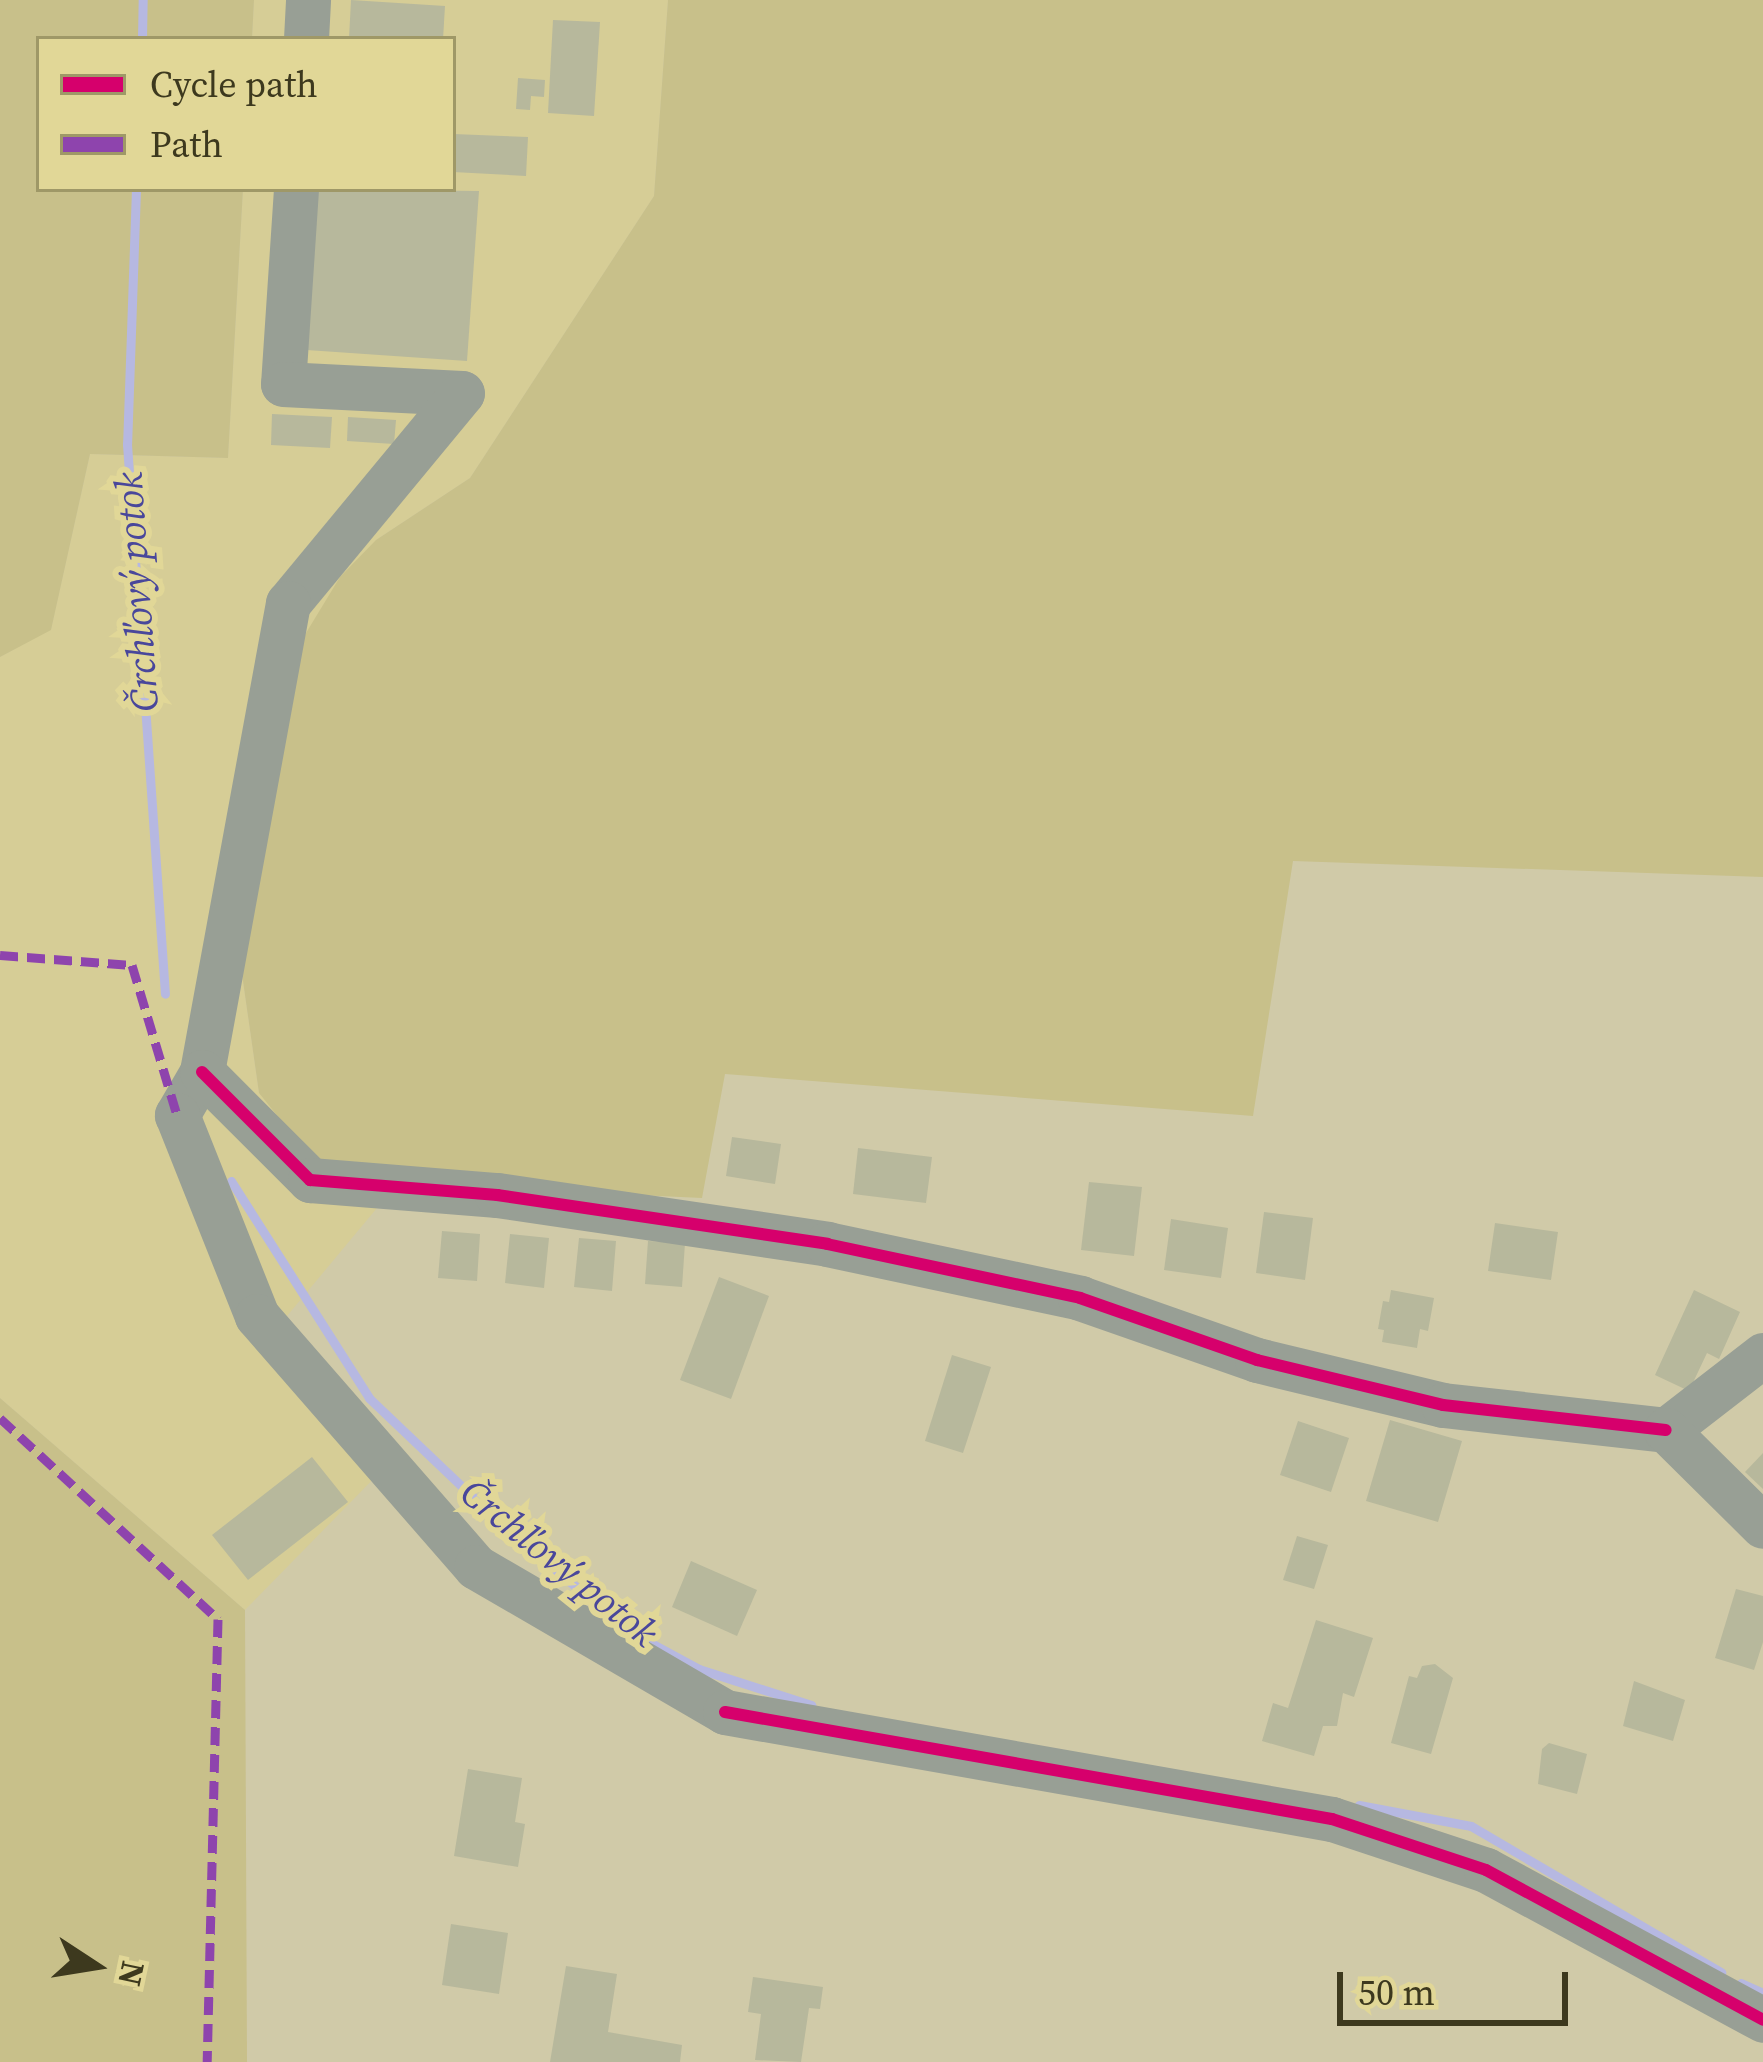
<!DOCTYPE html>
<html>
<head>
<meta charset="utf-8">
<style>
  body { margin:0 }
  #map { position:relative; width:1763px; height:2062px; overflow:hidden; background:#d0caa8; font-family:"Source Serif 4",serif }
  div>[style] { position:absolute }
  .built>* { inset:0; background:#d6cd96 }
  .green>* { inset:0; background:#c8c08a }
  .stream>* { height:9px; margin:-4.5px; padding:0 4.5px; transform-origin:4.5px; border-radius:4.5px; background:#b6b8e1 }
  .building>* { inset:0; background:#b7b89c }
  .minor>* { height:45px; margin:-22.5px; padding:0 22.5px; transform-origin:22.5px; border-radius:22.5px; background:#989f95 }
  .quiet>* { height:9px; margin-top:-4.5px; transform-origin:0; background:repeating-linear-gradient(90deg,#8e44ad 0 18px,transparent 0 27px) }
  .cycleway>* { height:12px; margin:-6px; padding:0 6px; transform-origin:6px; border-radius:6px; background:#d6006c }
  span { translate:-50% -50%; white-space:nowrap; text-align:center; line-height:1.15; -webkit-text-stroke:12px #e1d797; paint-order:stroke }
  .water-label { font-size:39px; color:#49479b; font-style:italic }
  .legend { position:absolute; left:36px; top:36px; width:420px; height:156px; box-sizing:border-box; background:#e1d797; border:3px solid #9f9867; margin:0; padding:15px 21px; list-style:none; font-size:36px; color:#3d391e }
  .legend li { display:flex; align-items:center; gap:24px; height:60px }
  .legend b { width:60px; border:3px solid #9f9867 }
  .north { position:absolute; left:36px; top:1906px; width:120px; height:120px; -webkit-text-stroke:9px #e1d797; paint-order:stroke; rotate:102deg; font-size:33px; font-weight:700; line-height:48px; text-align:center; color:#3d391e }
  .north::after { content:''; display:block; margin:auto; width:42px; height:54px; background:#3d391e; clip-path:polygon(50% 0,100% 100%,50% 72%,0 100%) }
  .scale { position:absolute; left:1337px; top:1972px; width:231px; height:54px; box-sizing:border-box; border:6px solid #3d391e; border-top:0; padding-left:15px; font-size:36px; line-height:42px; white-space:nowrap; color:#3d391e; -webkit-text-stroke:9px #e1d797; paint-order:stroke }
</style>
</head>
<body>
<div id="map">
  <div class="built">
    <i style="clip-path:polygon(254px 0,668px 0,654px 196px,470px 478px,376px 540px,238px 946px,259px 1093px,397px 1184px,287px 1316px,390px 1462px,245px 1610px,0 1398px,0 657px,51px 629px,90px 454px,228px 458px,243px 189px,453px 189px,453px 39px,252px 39px)"></i>
  </div>
  <div class="green">
    <i style="clip-path:polygon(0 0,254px 0,252px 39px,39px 39px,39px 189px,243px 189px,228px 458px,90px 454px,51px 630px,0 657px)"></i>
    <i style="clip-path:polygon(668px 0,1763px 0,1763px 877px,1293px 861px,1253px 1116px,725px 1074px,702px 1198px,397px 1184px,309px 1155px,259px 1093px,238px 946px,285px 687px,306px 633px,340px 577px,376px 540px,470px 478px,654px 196px)"></i>
    <i style="clip-path:polygon(0 1398px,245px 1610px,247px 2062px,0 2062px)"></i>
  </div>
  <div class="stream">
    <i style="left:142px;top:39px;width:39px;rotate:-89deg"></i>
    <i style="left:136px;top:189px;width:255px;rotate:92deg"></i>
    <i style="left:127px;top:444px;width:551px;rotate:86.05deg"></i>
    <i style="left:231px;top:1181px;width:257px;rotate:57.5deg"></i>
    <i style="left:369px;top:1398px;width:207px;rotate:43.6deg"></i>
    <i style="left:519px;top:1541px;width:150px;rotate:38.8deg"></i>
    <i style="left:636px;top:1635px;width:72px;rotate:28.4deg"></i>
    <i style="left:699px;top:1669px;width:118px;rotate:17.8deg"></i>
    <i style="left:1359px;top:1805px;width:114px;rotate:10.6deg"></i>
    <i style="left:1471px;top:1826px;width:290px;rotate:30.3deg"></i>
    <i style="left:1741px;top:1983px;width:24px;rotate:24deg"></i>
  </div>
  <div class="building">
    <i style="clip-path:polygon(351px 0,445px 6px,443px 39px,349px 39px)"></i>
    <i style="clip-path:polygon(553px 20px,600px 22px,594px 116px,548px 113px)"></i>
    <i style="clip-path:polygon(518px 78px,545px 80px,544px 97px,531px 96px,530px 110px,516px 109px)"></i>
    <i style="clip-path:polygon(453px 134px,528px 137px,526px 176px,453px 172px)"></i>
    <i style="clip-path:polygon(303px 189px,479px 191px,467px 361px,292px 349px)"></i>
    <i style="clip-path:polygon(272px 414px,332px 417px,330px 448px,271px 445px)"></i>
    <i style="clip-path:polygon(348px 417px,396px 420px,394px 444px,347px 441px)"></i>
    <i style="clip-path:polygon(732px 1137px,781px 1144px,775px 1184px,726px 1176px)"></i>
    <i style="clip-path:polygon(858px 1148px,932px 1157px,926px 1203px,853px 1194px)"></i>
    <i style="clip-path:polygon(1089px 1182px,1142px 1187px,1134px 1256px,1081px 1250px)"></i>
    <i style="clip-path:polygon(1264px 1212px,1313px 1218px,1305px 1280px,1256px 1273px)"></i>
    <i style="clip-path:polygon(1171px 1219px,1228px 1228px,1221px 1278px,1164px 1270px)"></i>
    <i style="clip-path:polygon(1495px 1223px,1558px 1232px,1551px 1280px,1488px 1271px)"></i>
    <i style="clip-path:polygon(442px 1231px,480px 1234px,477px 1281px,438px 1278px)"></i>
    <i style="clip-path:polygon(510px 1234px,549px 1238px,544px 1288px,505px 1283px)"></i>
    <i style="clip-path:polygon(579px 1238px,616px 1241px,612px 1291px,574px 1287px)"></i>
    <i style="clip-path:polygon(648px 1241px,685px 1243px,682px 1287px,645px 1284px)"></i>
    <i style="clip-path:polygon(719px 1277px,769px 1296px,731px 1399px,680px 1380px)"></i>
    <i style="clip-path:polygon(1391px 1290px,1434px 1298px,1428px 1331px,1420px 1329px,1417px 1348px,1382px 1342px,1384px 1330px,1378px 1329px,1383px 1301px,1389px 1302px)"></i>
    <i style="clip-path:polygon(1694px 1290px,1740px 1312px,1719px 1359px,1707px 1353px,1689px 1391px,1655px 1375px)"></i>
    <i style="clip-path:polygon(952px 1355px,991px 1367px,963px 1453px,925px 1441px)"></i>
    <i style="clip-path:polygon(1390px 1420px,1462px 1441px,1438px 1522px,1366px 1501px)"></i>
    <i style="clip-path:polygon(1298px 1421px,1349px 1438px,1331px 1492px,1280px 1475px)"></i>
    <i style="clip-path:polygon(1763px 1453px,1763px 1489px,1745px 1472px)"></i>
    <i style="clip-path:polygon(312px 1457px,348px 1502px,248px 1580px,212px 1535px)"></i>
    <i style="clip-path:polygon(1297px 1536px,1328px 1545px,1314px 1589px,1283px 1580px)"></i>
    <i style="clip-path:polygon(691px 1561px,757px 1590px,737px 1636px,672px 1607px)"></i>
    <i style="clip-path:polygon(1736px 1589px,1763px 1596px,1763px 1642px,1754px 1670px,1715px 1658px)"></i>
    <i style="clip-path:polygon(1316px 1620px,1373px 1638px,1354px 1697px,1343px 1693px,1337px 1726px,1323px 1726px,1314px 1756px,1262px 1741px,1273px 1703px,1288px 1708px)"></i>
    <i style="clip-path:polygon(1435px 1664px,1453px 1678px,1431px 1754px,1391px 1743px,1409px 1676px,1417px 1678px,1422px 1666px)"></i>
    <i style="clip-path:polygon(1634px 1681px,1685px 1700px,1673px 1741px,1623px 1726px)"></i>
    <i style="clip-path:polygon(1549px 1743px,1587px 1754px,1577px 1794px,1538px 1784px,1542px 1749px)"></i>
    <i style="clip-path:polygon(468px 1769px,522px 1778px,515px 1822px,525px 1824px,518px 1867px,454px 1856px)"></i>
    <i style="clip-path:polygon(451px 1924px,508px 1933px,499px 1994px,442px 1985px)"></i>
    <i style="clip-path:polygon(566px 1966px,617px 1974px,608px 2032px,682px 2045px,680px 2062px,550px 2062px)"></i>
    <i style="clip-path:polygon(753px 1977px,823px 1987px,820px 2009px,809px 2008px,801px 2062px,755px 2060px,761px 2014px,748px 2012px)"></i>
  </div>
  <div class="minor">
    <i style="left:306px;top:39px;width:39px;rotate:-87deg"></i>
    <i style="left:296px;top:189px;width:195px;rotate:93.8deg"></i>
    <i style="left:283px;top:384px;width:179px;rotate:2.9deg"></i>
    <i style="left:462px;top:393px;width:273px;rotate:129.6deg"></i>
    <i style="left:288px;top:603px;width:477px;rotate:100.4deg"></i>
    <i style="left:202px;top:1072px;width:50px;rotate:120.2deg"></i>
    <i style="left:177px;top:1115px;width:216px;rotate:68.3deg"></i>
    <i style="left:257px;top:1316px;width:333px;rotate:48.9deg"></i>
    <i style="left:476px;top:1567px;width:288px;rotate:30.2deg"></i>
    <i style="left:725px;top:1712px;width:616px;rotate:10deg"></i>
    <i style="left:1332px;top:1819px;width:162px;rotate:18.3deg"></i>
    <i style="left:1486px;top:1870px;width:315px;rotate:28.4deg"></i>
    <i style="left:202px;top:1072px;width:153px;rotate:45deg"></i>
    <i style="left:310px;top:1180px;width:188px;rotate:4.6deg"></i>
    <i style="left:497px;top:1195px;width:334px;rotate:8.4deg"></i>
    <i style="left:827px;top:1244px;width:259px;rotate:12deg"></i>
    <i style="left:1080px;top:1298px;width:188px;rotate:19.3deg"></i>
    <i style="left:1257px;top:1360px;width:191px;rotate:13.6deg"></i>
    <i style="left:1443px;top:1405px;width:224px;rotate:6.4deg"></i>
    <i style="left:1763px;top:1355px;width:123px;rotate:142.3deg"></i>
    <i style="left:1666px;top:1430px;width:136px;rotate:44.7deg"></i>
  </div>
  <div class="quiet">
    <i style="left:0;top:955px;width:132px;rotate:4.3deg"></i>
    <i style="left:132px;top:965px;width:157px;rotate:73.3deg"></i>
    <i style="left:0;top:1418px;width:297px;rotate:42.7deg"></i>
    <i style="left:218px;top:1619px;width:443px;rotate:91.4deg"></i>
  </div>
  <div class="cycleway">
    <i style="left:202px;top:1072px;width:153px;rotate:45deg"></i>
    <i style="left:310px;top:1180px;width:188px;rotate:4.6deg"></i>
    <i style="left:497px;top:1195px;width:334px;rotate:8.4deg"></i>
    <i style="left:827px;top:1244px;width:259px;rotate:12deg"></i>
    <i style="left:1080px;top:1298px;width:188px;rotate:19.3deg"></i>
    <i style="left:1257px;top:1360px;width:191px;rotate:13.6deg"></i>
    <i style="left:1443px;top:1405px;width:224px;rotate:6.4deg"></i>
    <i style="left:725px;top:1712px;width:616px;rotate:10deg"></i>
    <i style="left:1332px;top:1819px;width:162px;rotate:18.3deg"></i>
    <i style="left:1486px;top:1870px;width:315px;rotate:28.4deg"></i>
  </div>
  <div class="water-label">
    <span style="left:137px;top:592px;rotate:-94deg">Črchľový potok</span>
    <span style="left:559px;top:1563px;rotate:39deg">Črchľový potok</span>
  </div>
  <ul class="legend">
  <li><b style="height:15px;background:#d6006c"></b>Cycle path</li>
  <li><b style="height:15px;background:#8e44ad"></b>Path</li>
  </ul>
  <div class="north">N</div>
  <div class="scale">50 m</div>
</div>
</body>
</html>
